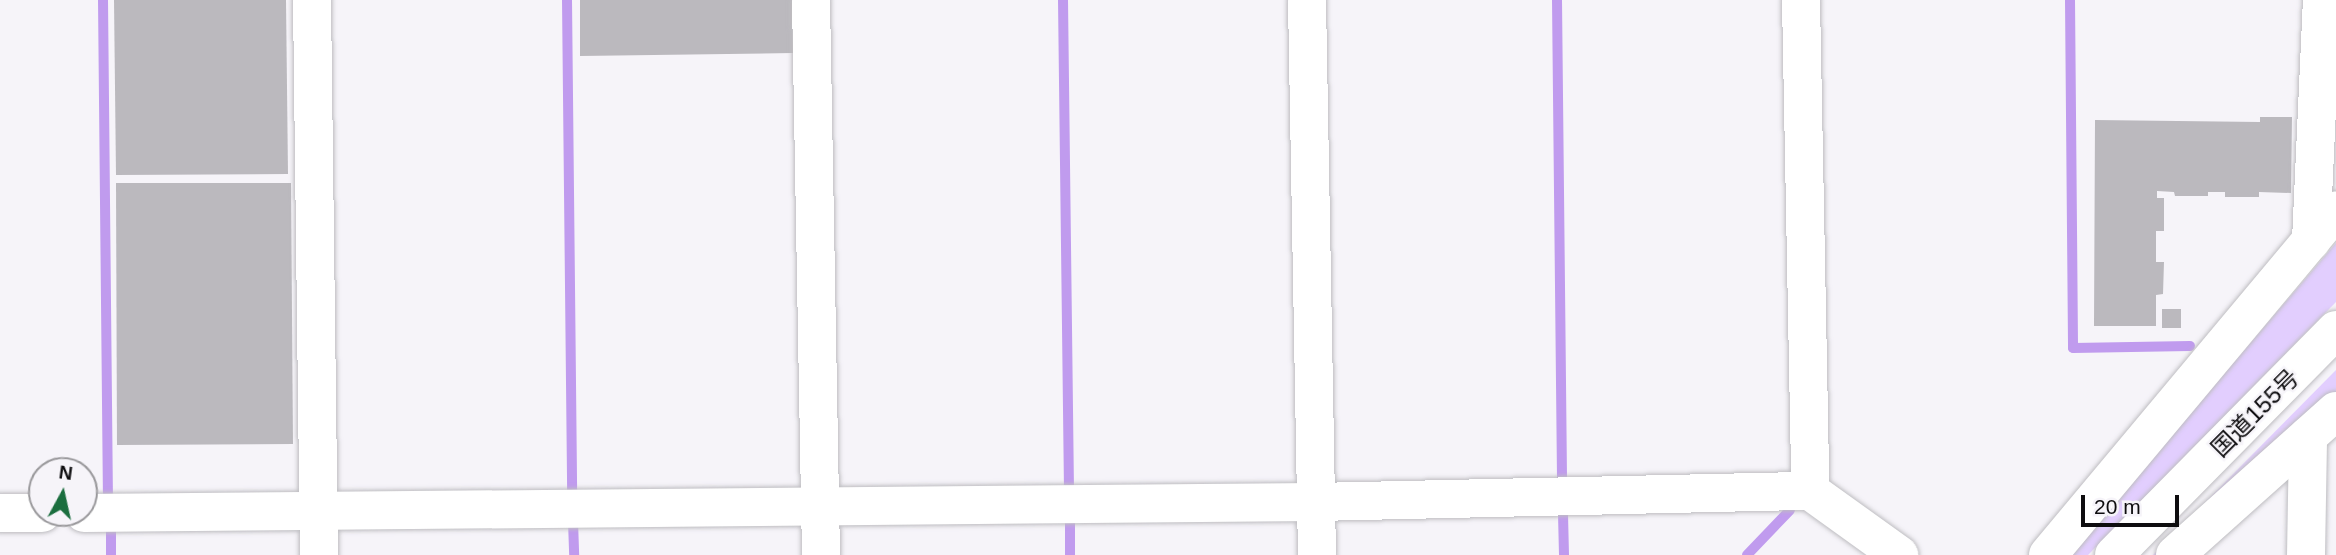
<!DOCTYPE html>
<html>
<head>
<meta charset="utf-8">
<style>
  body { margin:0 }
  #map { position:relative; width:2336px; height:555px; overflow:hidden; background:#f6f4f9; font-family:Arial,"Noto Sans JP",sans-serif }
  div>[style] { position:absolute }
  .green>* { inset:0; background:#e2cefe }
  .stream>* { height:10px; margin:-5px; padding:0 5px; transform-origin:5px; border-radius:5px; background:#c09bee }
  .building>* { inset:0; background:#bbb9be }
  .roads { filter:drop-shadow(0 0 2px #bebdc1) drop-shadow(0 0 2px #bebdc1) }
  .minor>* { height:38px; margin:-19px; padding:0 19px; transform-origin:19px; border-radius:19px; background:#fff }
  .highway>* { height:38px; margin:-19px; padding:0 19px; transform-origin:19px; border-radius:19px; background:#fff }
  span { translate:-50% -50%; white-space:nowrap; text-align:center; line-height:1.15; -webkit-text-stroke:5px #f6f4f9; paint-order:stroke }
  .street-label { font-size:24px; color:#0e0d0f }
  .north { position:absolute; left:28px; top:457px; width:70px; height:70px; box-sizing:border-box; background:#f6f4f9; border:2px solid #99989b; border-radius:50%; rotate:8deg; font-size:19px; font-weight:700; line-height:28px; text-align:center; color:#0e0d0f }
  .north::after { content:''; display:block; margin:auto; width:24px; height:32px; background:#1b6e3f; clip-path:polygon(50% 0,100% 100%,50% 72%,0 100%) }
  .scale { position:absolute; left:2081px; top:495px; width:98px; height:32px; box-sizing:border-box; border:4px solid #0e0d0f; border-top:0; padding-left:9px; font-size:21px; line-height:24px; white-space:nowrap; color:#0e0d0f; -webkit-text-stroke:5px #f6f4f9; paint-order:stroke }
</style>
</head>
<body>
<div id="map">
  <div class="green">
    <i style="clip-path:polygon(2336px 243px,2336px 302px,2088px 555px,2069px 555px)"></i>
    <i style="clip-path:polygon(2336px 370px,2336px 396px,2164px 555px,2153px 555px)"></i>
  </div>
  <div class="stream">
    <i style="left:103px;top:0;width:501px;rotate:89.43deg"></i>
    <i style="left:567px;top:0;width:491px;rotate:89.4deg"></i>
    <i style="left:1063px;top:0;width:488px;rotate:89.3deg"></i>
    <i style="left:1557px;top:0;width:483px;rotate:89.4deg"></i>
    <i style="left:2070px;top:0;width:348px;rotate:89.5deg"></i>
    <i style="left:2073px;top:348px;width:117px;rotate:-1deg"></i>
    <i style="left:1563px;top:514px;width:41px;rotate:88.6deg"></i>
    <i style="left:1070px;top:517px;width:38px;rotate:90deg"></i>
    <i style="left:573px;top:521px;width:34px;rotate:88deg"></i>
    <i style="left:111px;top:526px;width:29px;rotate:90deg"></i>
    <i style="left:1747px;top:555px;width:62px;rotate:-46.3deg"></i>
  </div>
  <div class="building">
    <i style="clip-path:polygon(114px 0,286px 0,288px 174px,116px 175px)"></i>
    <i style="clip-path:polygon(580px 0,792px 0,793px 53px,580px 56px)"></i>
    <i style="clip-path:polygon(2260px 117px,2292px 117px,2291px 193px,2259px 192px,2259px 197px,2225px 197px,2225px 192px,2208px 192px,2208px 196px,2175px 196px,2174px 192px,2157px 191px,2157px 198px,2164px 198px,2164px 231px,2156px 231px,2156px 262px,2164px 262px,2163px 294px,2156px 295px,2156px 326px,2094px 326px,2095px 120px,2260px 122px)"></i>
    <i style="clip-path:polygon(116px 183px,291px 183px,293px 444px,117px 445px)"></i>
    <i style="clip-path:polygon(2162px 309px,2181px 309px,2181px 328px,2162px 328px)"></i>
  </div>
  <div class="roads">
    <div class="minor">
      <i style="left:312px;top:0;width:555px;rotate:89.28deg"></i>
      <i style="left:811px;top:0;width:555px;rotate:88.97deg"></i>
      <i style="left:1307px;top:0;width:555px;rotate:88.97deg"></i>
      <i style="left:1801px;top:0;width:491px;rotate:88.9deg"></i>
      <i style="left:2311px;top:241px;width:241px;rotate:-87.4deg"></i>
      <i style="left:0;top:513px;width:42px"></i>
      <i style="left:84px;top:513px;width:1232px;rotate:-0.51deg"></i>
      <i style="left:1316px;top:502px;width:494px;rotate:-1.3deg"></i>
      <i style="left:1810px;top:491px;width:110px;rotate:35.7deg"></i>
      <i style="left:2048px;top:555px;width:449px;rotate:-50.1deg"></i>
      <i style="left:2175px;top:555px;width:216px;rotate:-41.8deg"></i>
      <i style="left:2306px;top:555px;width:119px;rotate:-89deg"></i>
    </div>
    <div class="highway">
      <i style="left:2114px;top:555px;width:316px;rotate:-45.4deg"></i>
    </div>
  </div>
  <div class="street-label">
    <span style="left:2255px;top:413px;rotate:-45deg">国道155号</span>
  </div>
  <div class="north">N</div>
  <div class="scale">20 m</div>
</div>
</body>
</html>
